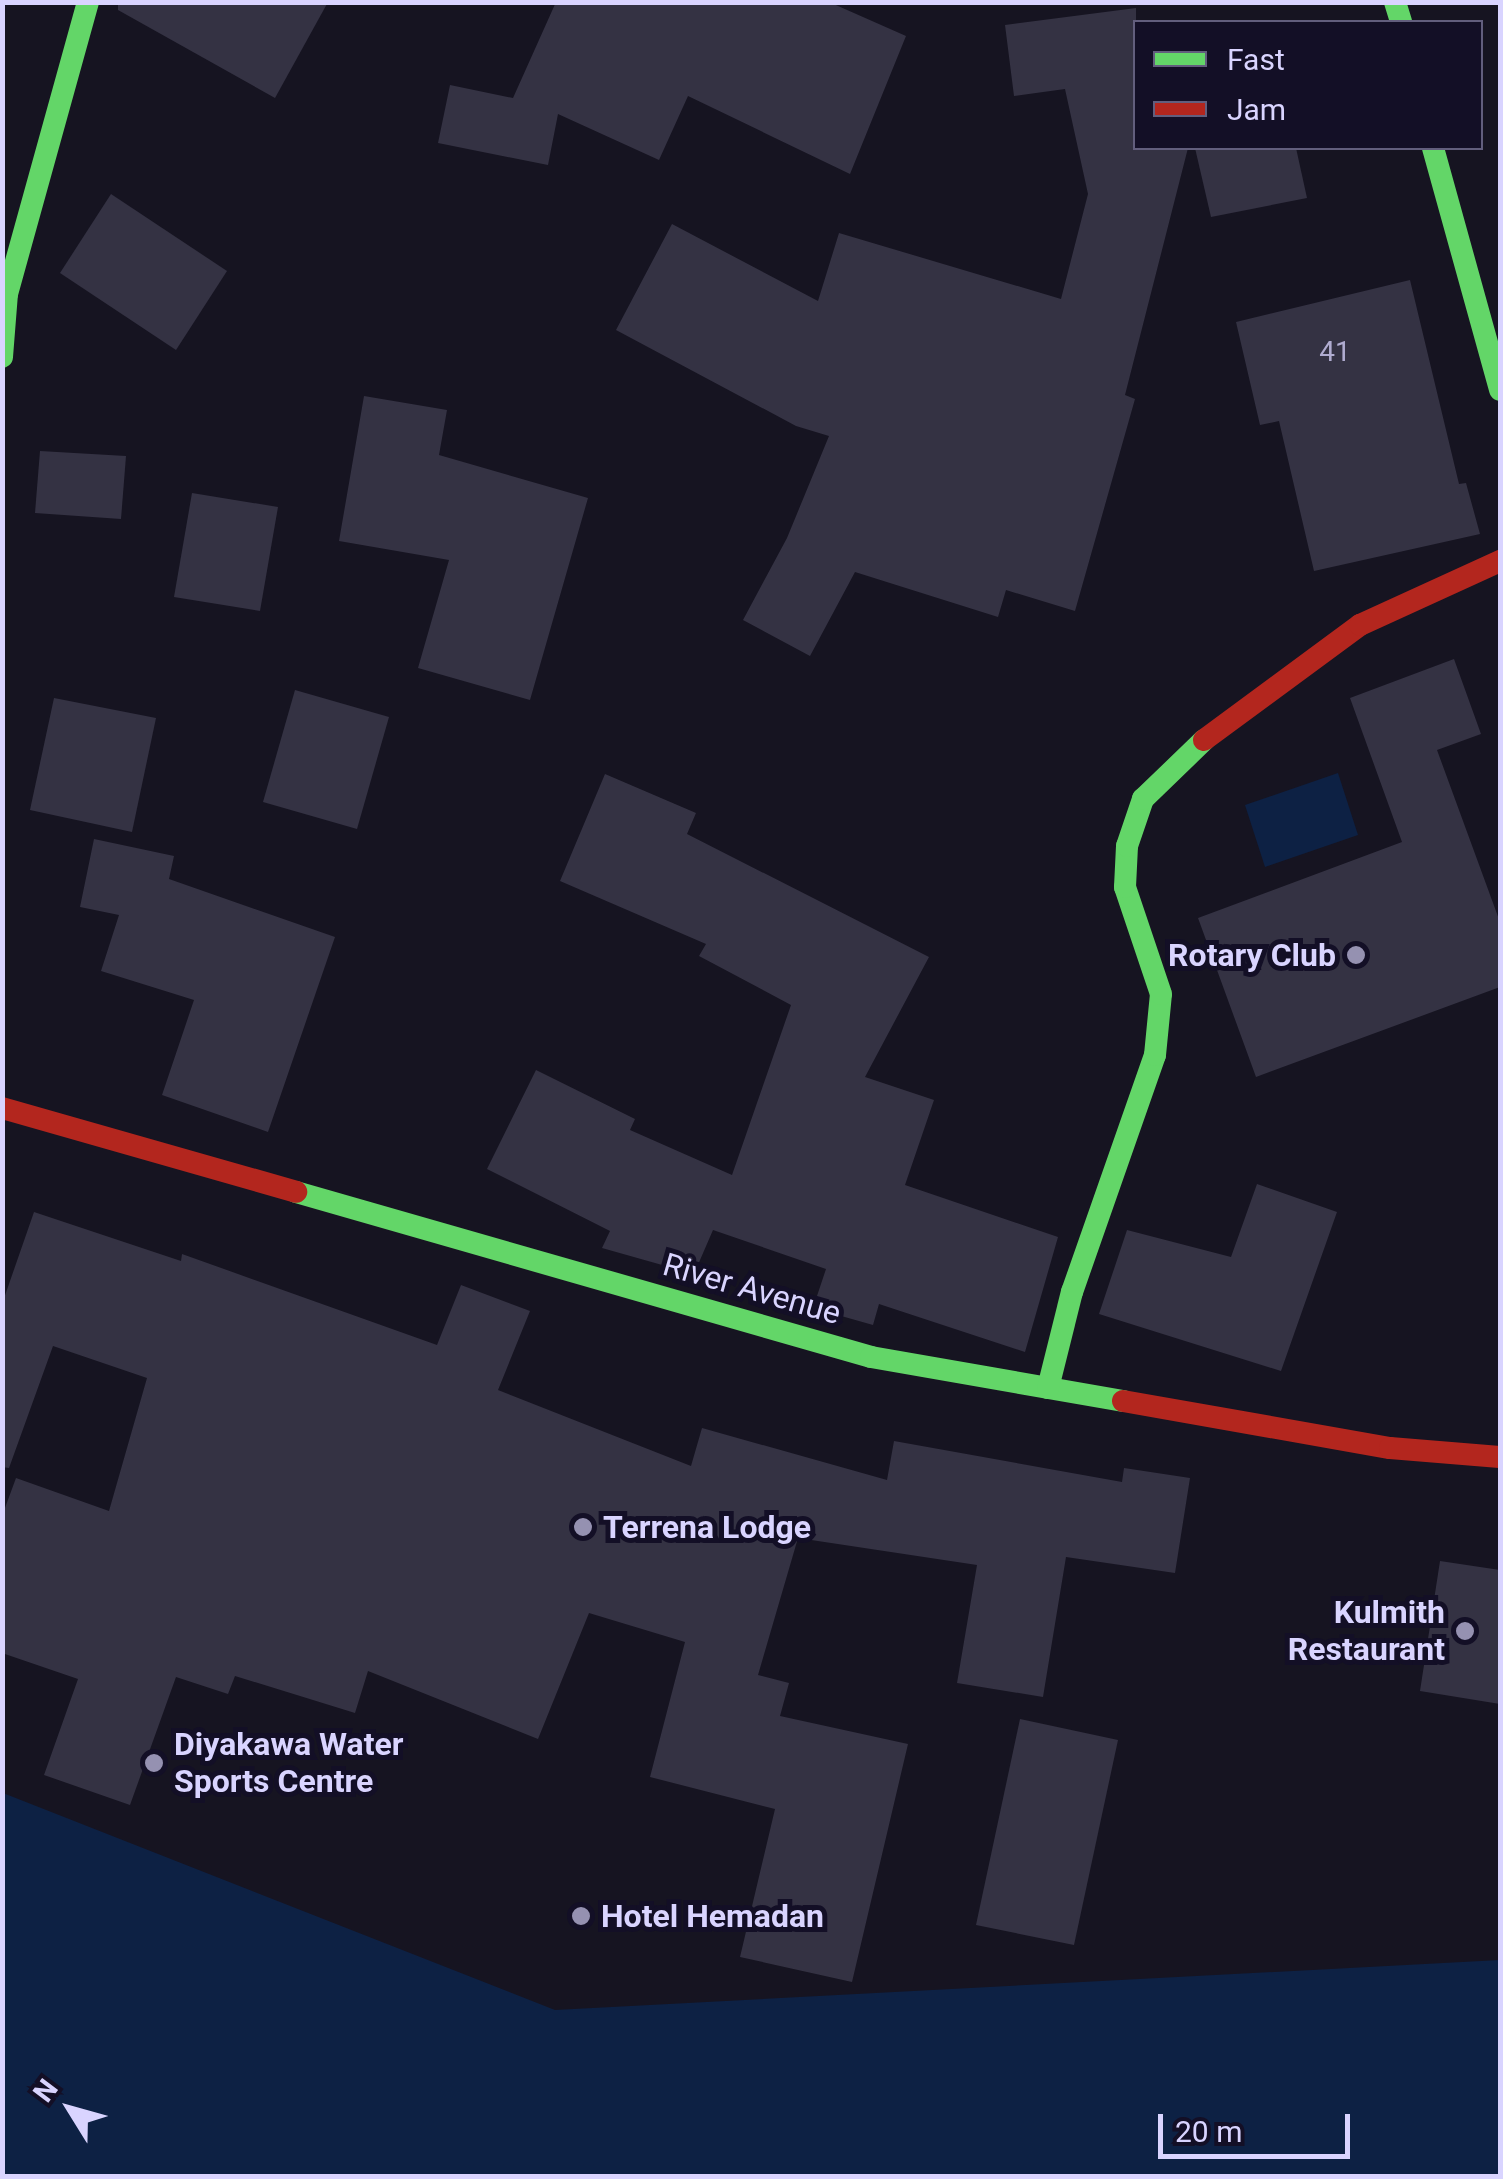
<!DOCTYPE html>
<html>
<head>
<meta charset="utf-8">
<style>
  body { margin:0 }
  #map { position:relative; width:1503px; height:2179px; overflow:hidden; background:#161421; font-family:Roboto,sans-serif }
  div>[style] { position:absolute }
  .water>* { inset:0; background:#0d2144 }
  .building>* { inset:0; background:#343243 }
  .fast>* { height:22px; margin:-11px; padding:0 11px; transform-origin:11px; border-radius:11px; background:#63d668 }
  .jam>* { height:22px; margin:-11px; padding:0 11px; transform-origin:11px; border-radius:11px; background:#b3261e }
  .dots>* { width:28px; height:28px; translate:-50% -50%; box-sizing:border-box; border:5px solid #130f26; border-radius:50% }
  span { translate:-50% -50%; white-space:nowrap; text-align:center; line-height:1.15; -webkit-text-stroke:10px #130f26; paint-order:stroke }
  .number-label { font-size:28px; color:#b0acd0 }
  .number-label span { -webkit-text-stroke-width:0 }
  .poi-label { font-size:32px; color:#d9d4ff; font-weight:700 }
  .right { translate:-100% -50%; text-align:right }
  .left { translate:0 -50%; text-align:left }
  .street-label { font-size:32px; color:#d9d4ff }
  .frame { position:absolute; inset:0; border:5px solid #d9d4ff; pointer-events:none }
  .legend { position:absolute; left:1133px; top:20px; width:350px; height:130px; box-sizing:border-box; background:#130f26; border:2px solid #625e7d; margin:0; padding:12px 18px; list-style:none; font-size:30px; color:#d9d4ff }
  .legend li { display:flex; align-items:center; gap:20px; height:50px }
  .legend b { width:50px; border:2px solid #625e7d }
  .north { position:absolute; left:20px; top:2059px; width:100px; height:100px; -webkit-text-stroke:8px #130f26; paint-order:stroke; rotate:307deg; font-size:28px; font-weight:700; line-height:40px; text-align:center; color:#d9d4ff }
  .north::after { content:''; display:block; margin:auto; width:35px; height:45px; background:#d9d4ff; clip-path:polygon(50% 0,100% 100%,50% 72%,0 100%) }
  .scale { position:absolute; left:1158px; top:2114px; width:192px; height:45px; box-sizing:border-box; border:5px solid #d9d4ff; border-top:0; padding-left:12px; font-size:30px; line-height:35px; white-space:nowrap; color:#d9d4ff; -webkit-text-stroke:8px #130f26; paint-order:stroke }
</style>
</head>
<body>
<div id="map">
  <div class="water">
    <i style="clip-path:polygon(1338px 773px,1358px 835px,1265px 867px,1245px 805px)"></i>
    <i style="clip-path:polygon(3px 1793px,555px 2010px,1500px 1960px,1500px 2176px,3px 2176px)"></i>
  </div>
  <div class="building">
    <i style="clip-path:polygon(118px 2px,328px 2px,275px 98px,118px 10px)"></i>
    <i style="clip-path:polygon(556px 2px,829px 2px,906px 36px,850px 174px,688px 96px,659px 160px,558px 114px,548px 165px,438px 143px,450px 85px,513px 98px)"></i>
    <i style="clip-path:polygon(1136px 8px,1136px 148px,1188px 148px,1125px 395px,1135px 399px,1075px 611px,1006px 590px,998px 617px,855px 572px,810px 656px,743px 620px,787px 538px,829px 436px,796px 426px,616px 330px,672px 224px,818px 301px,839px 233px,1061px 299px,1088px 194px,1065px 89px,1014px 96px,1005px 25px)"></i>
    <i style="clip-path:polygon(1195px 148px,1296px 148px,1307px 198px,1211px 217px)"></i>
    <i style="clip-path:polygon(111px 194px,227px 271px,176px 350px,60px 273px)"></i>
    <i style="clip-path:polygon(1410px 280px,1459px 484px,1466px 483px,1480px 534px,1314px 571px,1279px 421px,1260px 425px,1236px 322px)"></i>
    <i style="clip-path:polygon(364px 396px,447px 410px,439px 455px,588px 498px,530px 700px,418px 668px,449px 560px,339px 541px)"></i>
    <i style="clip-path:polygon(40px 451px,126px 456px,121px 519px,35px 513px)"></i>
    <i style="clip-path:polygon(192px 493px,278px 507px,260px 611px,174px 597px)"></i>
    <i style="clip-path:polygon(1454px 659px,1481px 734px,1437px 750px,1500px 922px,1500px 987px,1256px 1077px,1198px 918px,1402px 842px,1350px 698px)"></i>
    <i style="clip-path:polygon(295px 690px,389px 717px,357px 829px,263px 802px)"></i>
    <i style="clip-path:polygon(54px 698px,156px 718px,132px 832px,30px 810px)"></i>
    <i style="clip-path:polygon(605px 774px,696px 813px,687px 834px,929px 957px,865px 1077px,934px 1100px,905px 1185px,1058px 1237px,1025px 1352px,879px 1304px,873px 1325px,813px 1308px,826px 1269px,713px 1230px,694px 1274px,602px 1248px,610px 1231px,487px 1169px,536px 1070px,635px 1119px,630px 1130px,732px 1175px,791px 1005px,699px 956px,706px 944px,560px 881px)"></i>
    <i style="clip-path:polygon(94px 839px,174px 856px,169px 879px,335px 937px,268px 1132px,162px 1095px,194px 1000px,101px 971px,119px 915px,80px 907px)"></i>
    <i style="clip-path:polygon(1257px 1184px,1337px 1212px,1281px 1371px,1099px 1314px,1127px 1230px,1231px 1257px)"></i>
    <i style="clip-path:polygon(34px 1212px,181px 1261px,182px 1254px,437px 1345px,461px 1285px,530px 1311px,498px 1390px,691px 1466px,702px 1428px,887px 1480px,894px 1441px,1122px 1482px,1124px 1468px,1190px 1478px,1175px 1573px,1066px 1557px,1043px 1697px,957px 1683px,977px 1565px,798px 1538px,758px 1675px,789px 1683px,780px 1716px,908px 1744px,852px 1982px,740px 1957px,775px 1809px,650px 1777px,685px 1642px,589px 1613px,538px 1739px,368px 1671px,355px 1713px,235px 1676px,228px 1694px,176px 1677px,130px 1805px,44px 1775px,78px 1679px,2px 1653px,2px 1516px,16px 1478px,109px 1511px,147px 1378px,53px 1346px,9px 1468px,2px 1467px,2px 1304px)"></i>
    <i style="clip-path:polygon(1440px 1561px,1500px 1570px,1500px 1704px,1420px 1691px)"></i>
    <i style="clip-path:polygon(1020px 1719px,1118px 1740px,1074px 1945px,976px 1925px)"></i>
  </div>
  <div class="fast">
    <i style="left:1395px;top:2px;width:21px;rotate:73deg"></i>
    <i style="left:1433px;top:148px;width:251px;rotate:74.5deg"></i>
    <i style="left:2px;top:357px;width:63px;rotate:-85.5deg"></i>
    <i style="left:7px;top:294px;width:303px;rotate:-74.5deg"></i>
    <i style="left:296px;top:1192px;width:598px;rotate:16.01deg"></i>
    <i style="left:871px;top:1357px;width:256px;rotate:9.9deg"></i>
    <i style="left:1048px;top:1388px;width:99px;rotate:-76deg"></i>
    <i style="left:1072px;top:1292px;width:251px;rotate:-70.7deg"></i>
    <i style="left:1155px;top:1055px;width:61px;rotate:-84.4deg"></i>
    <i style="left:1161px;top:994px;width:113px;rotate:-108.6deg"></i>
    <i style="left:1125px;top:887px;width:41px;rotate:-87.2deg"></i>
    <i style="left:1127px;top:846px;width:50px;rotate:-71.2deg"></i>
    <i style="left:1143px;top:799px;width:85px;rotate:-44deg"></i>
  </div>
  <div class="jam">
    <i style="left:1204px;top:740px;width:194px;rotate:-36.4deg"></i>
    <i style="left:1360px;top:625px;width:154px;rotate:-24.6deg"></i>
    <i style="left:2px;top:1108px;width:306px;rotate:15.9deg"></i>
    <i style="left:1123px;top:1401px;width:271px;rotate:10deg"></i>
    <i style="left:1390px;top:1448px;width:110px;rotate:4.7deg"></i>
  </div>
  <div class="dots">
    <i style="left:1356px;top:955px;background:#9591b1"></i>
    <i style="left:583px;top:1527px;background:#9591b1"></i>
    <i style="left:1465px;top:1631px;background:#9591b1"></i>
    <i style="left:154px;top:1763px;background:#9591b1"></i>
    <i style="left:581px;top:1916px;background:#9591b1"></i>
  </div>
  <div class="number-label">
    <span style="left:1335px;top:352px">41</span>
  </div>
  <div class="poi-label">
    <span class="right" style="left:1336px;top:955px">Rotary Club</span>
    <span class="left" style="left:603px;top:1527px">Terrena Lodge</span>
    <span class="right" style="left:1445px;top:1631px">Kulmith<br>Restaurant</span>
    <span class="left" style="left:174px;top:1763px">Diyakawa Water<br>Sports Centre</span>
    <span class="left" style="left:601px;top:1916px">Hotel Hemadan</span>
  </div>
  <div class="street-label">
    <span style="left:752px;top:1289px;rotate:16deg">River Avenue</span>
  </div>
  <div class="frame"></div>
  <ul class="legend">
  <li><b style="height:12px;background:#63d668"></b>Fast</li>
  <li><b style="height:12px;background:#b3261e"></b>Jam</li>
  </ul>
  <div class="north">N</div>
  <div class="scale">20 m</div>
</div>
</body>
</html>
